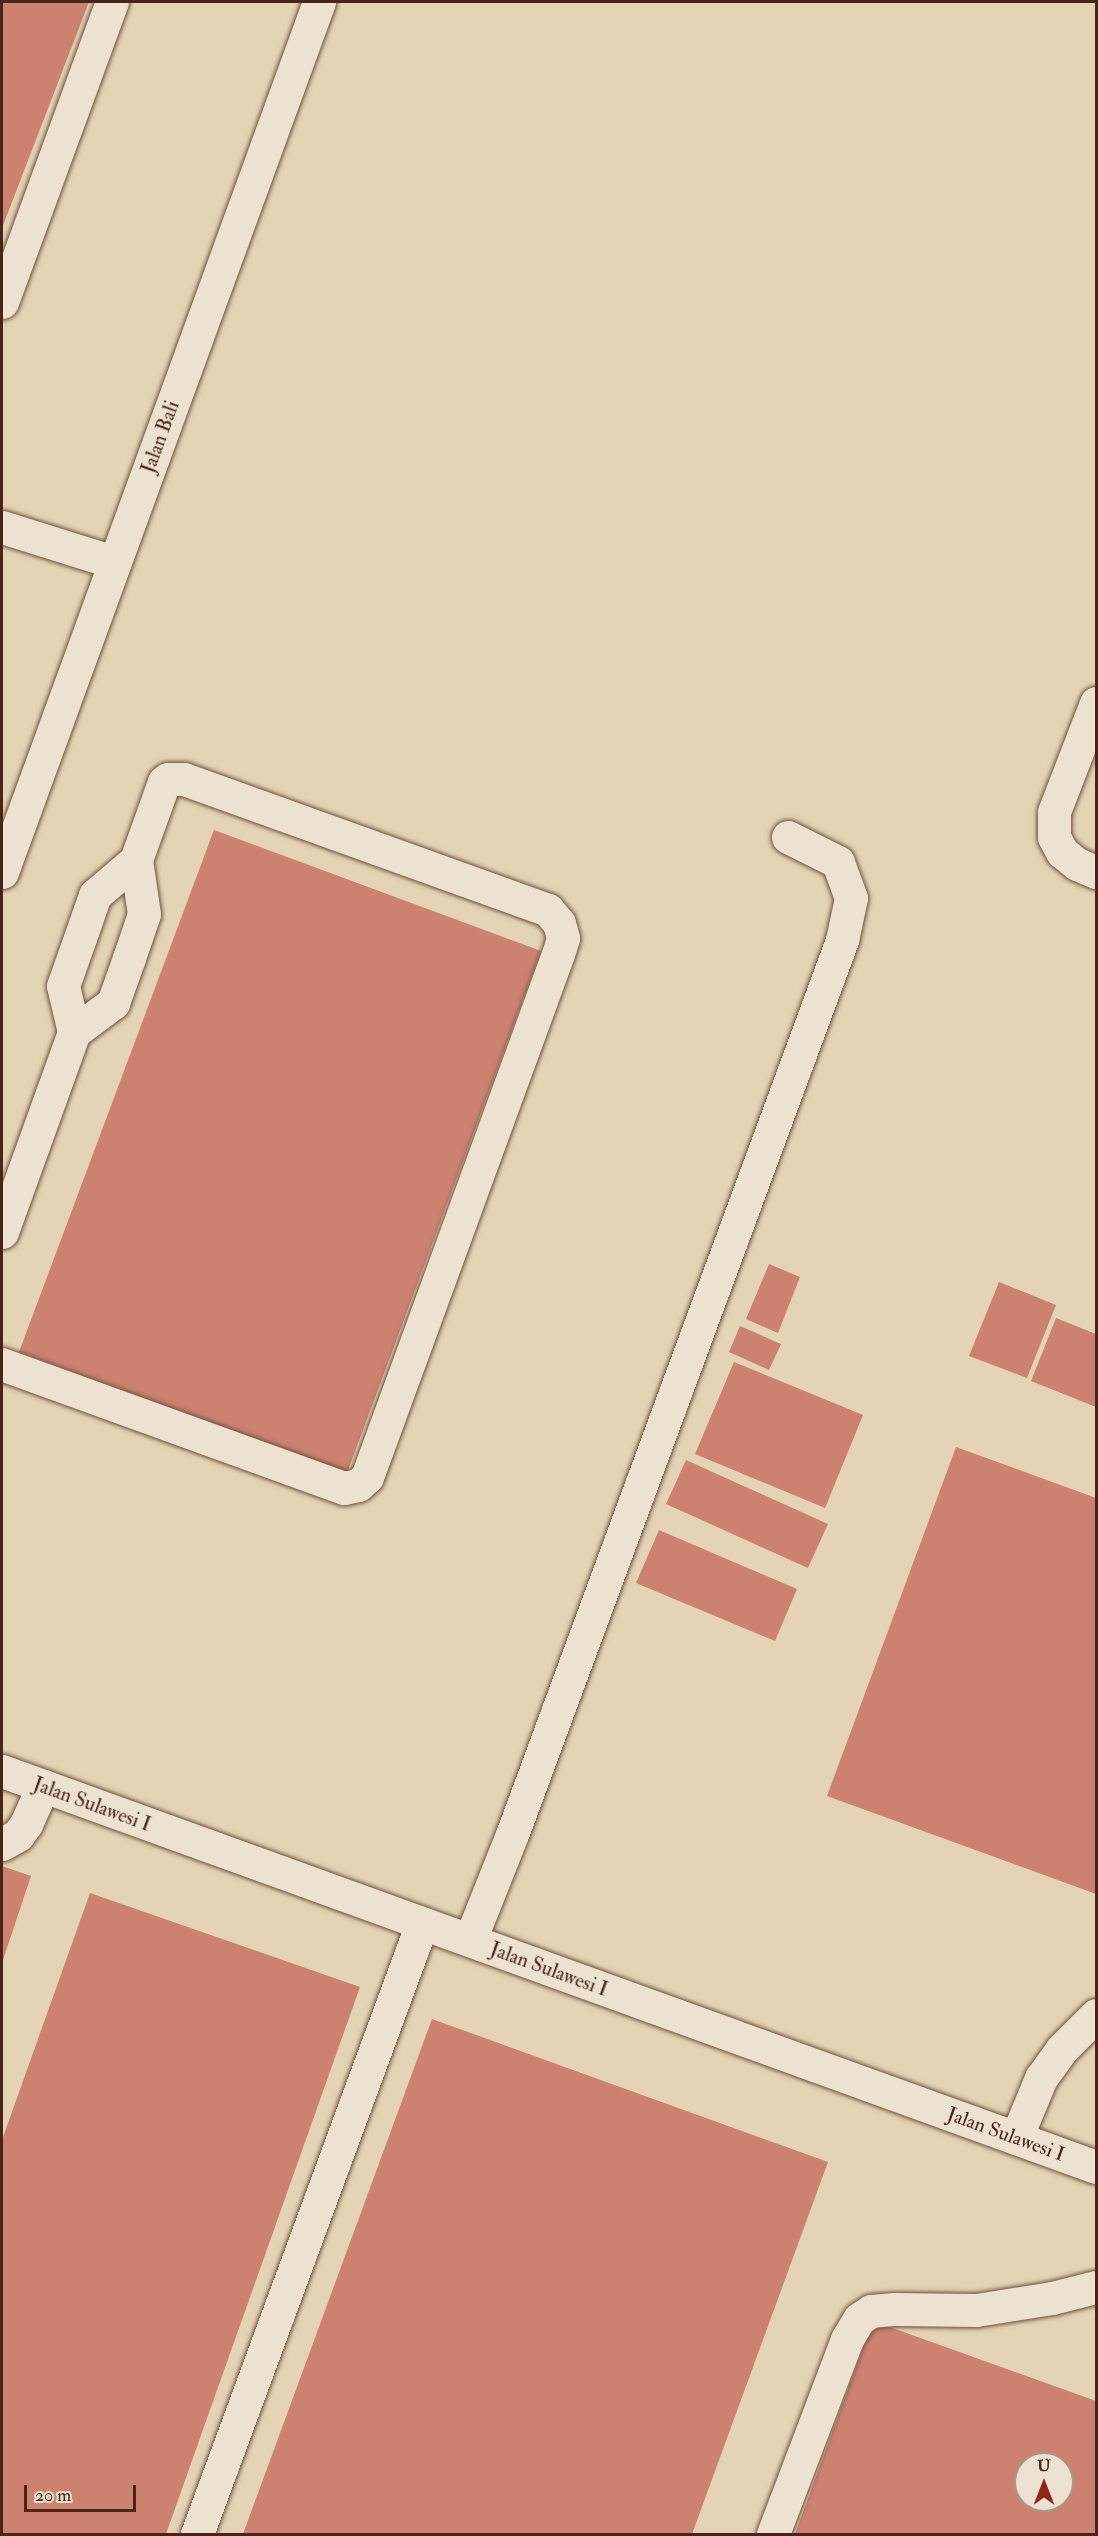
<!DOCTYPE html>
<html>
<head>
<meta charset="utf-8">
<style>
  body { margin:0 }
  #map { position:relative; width:1098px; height:2536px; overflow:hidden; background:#e4d3b5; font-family:"IM FELL Double Pica",serif }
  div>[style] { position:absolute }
  .building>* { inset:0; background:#cc8171 }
  .roads { filter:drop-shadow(0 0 2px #6f503e) drop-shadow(0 0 2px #6f503e) }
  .minor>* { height:33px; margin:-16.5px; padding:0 16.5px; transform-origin:16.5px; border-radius:16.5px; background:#ede2cf }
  span { translate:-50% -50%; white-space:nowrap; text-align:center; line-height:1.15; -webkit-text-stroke:5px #ede2cf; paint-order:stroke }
  .street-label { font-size:20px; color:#482517 }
  .frame { position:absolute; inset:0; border:3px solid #482517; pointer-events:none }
  .north { position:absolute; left:1014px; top:2452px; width:60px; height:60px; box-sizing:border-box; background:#ede2cf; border:2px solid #ab9685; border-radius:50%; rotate:0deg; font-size:16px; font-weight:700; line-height:24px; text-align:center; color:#482517 }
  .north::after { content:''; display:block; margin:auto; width:21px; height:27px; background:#8f2418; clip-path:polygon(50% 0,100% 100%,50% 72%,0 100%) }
  .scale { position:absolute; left:24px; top:2485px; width:112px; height:27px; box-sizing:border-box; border:3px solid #482517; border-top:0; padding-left:8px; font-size:18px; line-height:21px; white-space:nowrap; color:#482517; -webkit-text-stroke:4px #ede2cf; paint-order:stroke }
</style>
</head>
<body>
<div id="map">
  <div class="building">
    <i style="clip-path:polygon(2px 2px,89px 2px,2px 228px)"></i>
    <i style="clip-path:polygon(214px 830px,541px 951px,347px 1473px,19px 1352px)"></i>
    <i style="clip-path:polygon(769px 1264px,800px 1277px,778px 1333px,746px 1319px)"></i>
    <i style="clip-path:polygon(999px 1282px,1056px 1305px,1027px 1378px,969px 1356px)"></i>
    <i style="clip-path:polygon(1056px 1318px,1096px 1334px,1096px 1407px,1031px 1381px)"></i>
    <i style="clip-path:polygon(740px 1326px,781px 1344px,769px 1370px,729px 1352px)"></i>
    <i style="clip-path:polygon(734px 1362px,863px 1415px,825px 1508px,695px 1454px)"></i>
    <i style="clip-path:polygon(956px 1447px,1096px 1498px,1096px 1894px,827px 1796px)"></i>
    <i style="clip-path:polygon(686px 1460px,828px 1524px,808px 1568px,666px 1504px)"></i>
    <i style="clip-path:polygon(659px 1530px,797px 1589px,775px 1641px,636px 1583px)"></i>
    <i style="clip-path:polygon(2px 1866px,31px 1876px,2px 1963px)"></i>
    <i style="clip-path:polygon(90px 1893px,360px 1987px,166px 2534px,2px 2534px,2px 2140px)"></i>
    <i style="clip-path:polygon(432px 2019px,828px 2162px,692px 2534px,243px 2534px)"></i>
    <i style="clip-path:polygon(evenodd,873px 2321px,1096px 2401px,1096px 2534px,795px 2534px,873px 2321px,1026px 2464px,1062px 2464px,1062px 2500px,1026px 2500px,1026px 2464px)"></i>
  </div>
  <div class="roads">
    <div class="minor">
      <i style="left:2px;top:302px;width:320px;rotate:-69.9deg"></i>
      <i style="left:2px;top:527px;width:117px;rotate:17.4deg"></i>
      <i style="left:1096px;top:703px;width:117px;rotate:111.1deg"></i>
      <i style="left:1054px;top:812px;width:25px;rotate:90deg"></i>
      <i style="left:1054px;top:837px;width:17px;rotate:62deg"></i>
      <i style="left:1062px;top:852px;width:19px;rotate:39deg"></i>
      <i style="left:1077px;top:864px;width:21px;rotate:23deg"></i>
      <i style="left:2px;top:872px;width:926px;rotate:-69.98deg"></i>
      <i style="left:74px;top:1032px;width:47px;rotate:-103.4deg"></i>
      <i style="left:63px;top:986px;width:51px;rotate:-70.5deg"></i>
      <i style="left:80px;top:938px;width:46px;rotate:-70.8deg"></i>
      <i style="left:95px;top:895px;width:54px;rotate:-40.5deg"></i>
      <i style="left:2px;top:1232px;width:213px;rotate:-70.2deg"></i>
      <i style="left:74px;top:1032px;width:49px;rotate:-36.6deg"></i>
      <i style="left:113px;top:1003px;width:48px;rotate:-70.4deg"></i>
      <i style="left:129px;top:958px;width:46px;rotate:-71.2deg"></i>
      <i style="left:144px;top:914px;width:55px;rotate:-98.4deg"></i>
      <i style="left:136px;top:860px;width:83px;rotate:-70.3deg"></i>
      <i style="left:164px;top:782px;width:5px;rotate:-37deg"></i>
      <i style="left:168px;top:779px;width:16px"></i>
      <i style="left:184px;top:779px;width:387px;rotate:19.8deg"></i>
      <i style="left:548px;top:910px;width:17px;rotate:50deg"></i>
      <i style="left:559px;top:923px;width:16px;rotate:75deg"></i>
      <i style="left:563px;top:938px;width:17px;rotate:107deg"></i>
      <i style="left:558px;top:954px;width:557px;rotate:110.06deg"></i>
      <i style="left:367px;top:1477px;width:12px;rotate:138deg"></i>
      <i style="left:358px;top:1485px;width:14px;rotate:168deg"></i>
      <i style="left:344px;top:1488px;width:364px;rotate:-160.1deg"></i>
      <i style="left:2px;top:1771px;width:1163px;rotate:19.9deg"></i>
      <i style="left:2px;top:1844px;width:18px;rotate:-29deg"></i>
      <i style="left:18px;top:1835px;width:14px;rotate:-54deg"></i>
      <i style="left:26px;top:1824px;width:42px;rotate:-65.9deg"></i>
      <i style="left:470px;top:1940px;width:116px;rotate:-68.3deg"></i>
      <i style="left:513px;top:1832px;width:951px;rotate:-69.75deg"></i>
      <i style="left:842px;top:940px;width:43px;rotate:-77.9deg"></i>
      <i style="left:851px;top:898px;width:38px;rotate:-110deg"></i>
      <i style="left:838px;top:862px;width:56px;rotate:-153.4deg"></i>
      <i style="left:1016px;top:2138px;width:65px;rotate:-67.4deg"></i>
      <i style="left:1041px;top:2078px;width:34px;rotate:-54deg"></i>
      <i style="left:1061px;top:2050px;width:49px;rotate:-45deg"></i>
      <i style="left:197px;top:2534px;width:651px;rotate:-69.78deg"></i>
      <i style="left:773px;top:2534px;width:209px;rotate:-69.2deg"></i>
      <i style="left:847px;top:2339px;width:23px;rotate:-59deg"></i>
      <i style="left:859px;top:2319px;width:14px;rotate:-34deg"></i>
      <i style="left:871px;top:2311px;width:24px;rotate:-5deg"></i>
      <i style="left:895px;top:2309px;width:81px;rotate:0.7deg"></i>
      <i style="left:976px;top:2310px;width:77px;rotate:-9deg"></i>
      <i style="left:1052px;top:2298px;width:45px;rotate:-14deg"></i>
    </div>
  </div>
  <div class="street-label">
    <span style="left:160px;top:437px;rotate:-70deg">Jalan Bali</span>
    <span style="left:92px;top:1804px;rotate:20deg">Jalan Sulawesi I</span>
    <span style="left:549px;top:1969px;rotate:20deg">Jalan Sulawesi I</span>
    <span style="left:1006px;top:2134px;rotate:20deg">Jalan Sulawesi I</span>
  </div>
  <div class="frame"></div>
  <div class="north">U</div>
  <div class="scale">20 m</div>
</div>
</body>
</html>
